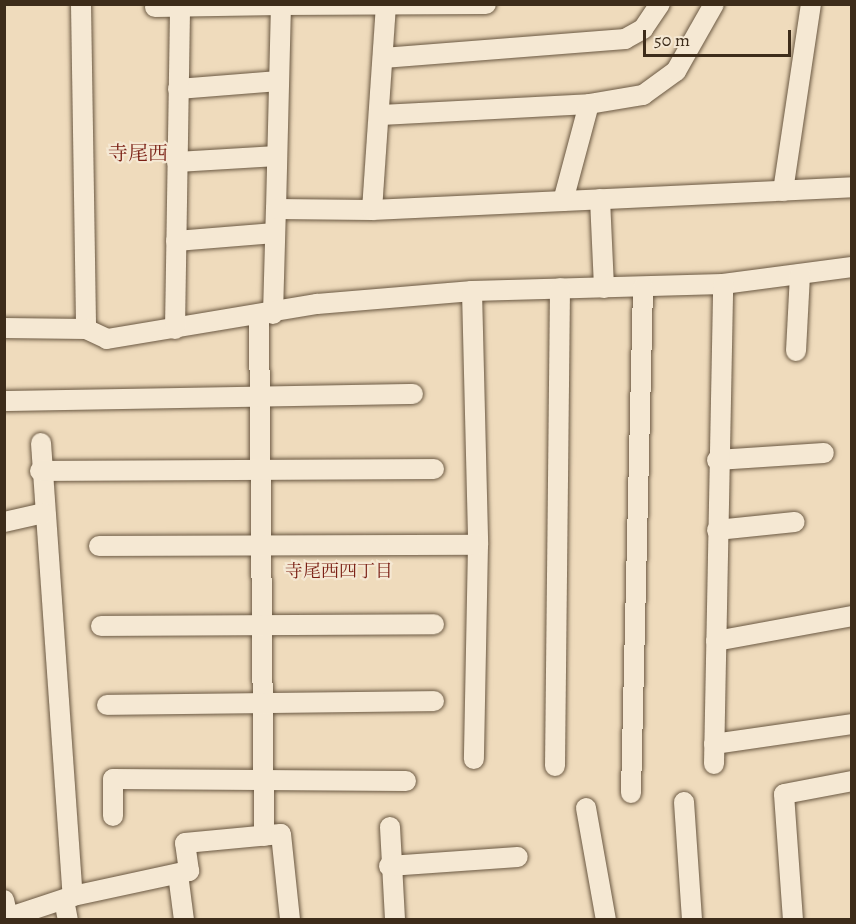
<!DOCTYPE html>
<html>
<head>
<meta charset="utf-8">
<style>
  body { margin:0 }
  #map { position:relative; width:856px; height:924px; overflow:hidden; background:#efdbbc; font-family:Alegreya,"Noto Serif JP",serif }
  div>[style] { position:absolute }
  .roads { filter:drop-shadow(0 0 2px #6a5842) drop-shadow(0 0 2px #6a5842) }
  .minor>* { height:20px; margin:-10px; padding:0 10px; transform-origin:10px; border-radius:10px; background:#f5e8d3 }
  span { translate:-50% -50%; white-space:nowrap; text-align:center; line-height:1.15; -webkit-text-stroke:4.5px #f5e8d3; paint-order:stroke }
  .neighbourhood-label { font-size:18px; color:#7a1f14 }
  .quarter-label { font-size:20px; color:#7a1f14 }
  .frame { position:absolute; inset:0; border:6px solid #3d2c1a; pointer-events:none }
  .scale { position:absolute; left:643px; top:30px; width:148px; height:27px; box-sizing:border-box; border:3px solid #3d2c1a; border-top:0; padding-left:8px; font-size:18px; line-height:21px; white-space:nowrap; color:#3d2c1a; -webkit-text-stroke:4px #f5e8d3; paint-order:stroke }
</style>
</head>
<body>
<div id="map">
  <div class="roads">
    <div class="minor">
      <i style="left:81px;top:4px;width:325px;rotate:89.1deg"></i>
      <i style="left:155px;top:7px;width:126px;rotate:-0.9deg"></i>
      <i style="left:383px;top:58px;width:243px;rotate:-4.5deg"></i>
      <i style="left:625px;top:39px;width:21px;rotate:-29deg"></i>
      <i style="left:643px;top:29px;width:30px;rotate:-56deg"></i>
      <i style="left:178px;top:89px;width:101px;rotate:-4.5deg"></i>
      <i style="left:381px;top:115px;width:208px;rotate:-3deg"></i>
      <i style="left:589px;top:104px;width:55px;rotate:-9.5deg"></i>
      <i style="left:643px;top:95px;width:41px;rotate:-36deg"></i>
      <i style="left:676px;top:71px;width:77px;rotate:-60.4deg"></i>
      <i style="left:177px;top:162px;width:100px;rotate:-3.4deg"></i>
      <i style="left:783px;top:191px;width:189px;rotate:-81.5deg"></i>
      <i style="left:600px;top:199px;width:89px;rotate:87.4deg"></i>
      <i style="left:563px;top:201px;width:100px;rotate:-75deg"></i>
      <i style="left:276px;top:209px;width:204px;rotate:-88.6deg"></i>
      <i style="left:281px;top:5px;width:205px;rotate:-0.3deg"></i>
      <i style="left:372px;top:210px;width:481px;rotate:-2.7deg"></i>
      <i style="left:176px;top:241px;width:99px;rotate:-4.6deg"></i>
      <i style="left:472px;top:291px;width:254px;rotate:88.6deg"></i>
      <i style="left:478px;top:545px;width:214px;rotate:91.1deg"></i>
      <i style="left:273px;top:314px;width:105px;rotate:-88.4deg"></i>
      <i style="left:276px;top:209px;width:96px;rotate:0.6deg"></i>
      <i style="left:372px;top:210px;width:206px;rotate:-86.1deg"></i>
      <i style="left:259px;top:316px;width:520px;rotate:89.45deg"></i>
      <i style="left:4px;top:328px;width:82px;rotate:0.7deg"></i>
      <i style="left:86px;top:329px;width:23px;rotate:25deg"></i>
      <i style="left:107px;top:339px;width:213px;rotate:-9.5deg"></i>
      <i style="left:317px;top:304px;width:156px;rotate:-4.8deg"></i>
      <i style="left:472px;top:291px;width:251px;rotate:-1.6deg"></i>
      <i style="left:723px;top:284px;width:130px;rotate:-7.5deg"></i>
      <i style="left:175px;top:329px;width:322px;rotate:-89.1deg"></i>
      <i style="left:796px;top:351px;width:77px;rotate:-87deg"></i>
      <i style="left:4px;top:401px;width:409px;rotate:-1deg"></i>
      <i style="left:41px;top:443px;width:454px;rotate:86deg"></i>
      <i style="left:717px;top:460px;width:107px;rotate:-3.7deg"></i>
      <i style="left:40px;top:471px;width:394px;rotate:-0.3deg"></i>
      <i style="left:4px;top:522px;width:41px;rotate:-12.7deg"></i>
      <i style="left:717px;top:530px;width:78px;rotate:-5.9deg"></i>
      <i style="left:99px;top:546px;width:379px;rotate:-0.2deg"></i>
      <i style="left:101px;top:626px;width:333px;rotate:-0.3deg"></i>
      <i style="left:716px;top:641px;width:138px;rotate:-10.4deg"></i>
      <i style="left:107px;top:705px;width:327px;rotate:-0.7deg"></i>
      <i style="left:714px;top:744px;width:139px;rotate:-8.2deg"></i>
      <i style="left:714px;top:764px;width:480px;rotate:-88.9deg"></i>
      <i style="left:555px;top:766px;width:478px;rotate:-89.4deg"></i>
      <i style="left:631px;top:793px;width:506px;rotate:-88.64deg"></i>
      <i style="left:684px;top:802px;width:118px;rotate:86.1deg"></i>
      <i style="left:586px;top:808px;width:114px;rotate:79.9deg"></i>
      <i style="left:113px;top:816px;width:37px;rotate:-90deg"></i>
      <i style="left:113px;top:779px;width:293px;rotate:0.4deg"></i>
      <i style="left:390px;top:827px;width:93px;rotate:86.9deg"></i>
      <i style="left:389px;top:866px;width:129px;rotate:-4deg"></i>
      <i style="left:178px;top:874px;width:46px;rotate:82.6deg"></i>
      <i style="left:4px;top:900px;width:18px;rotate:77deg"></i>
      <i style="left:64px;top:900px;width:20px;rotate:79deg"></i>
      <i style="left:4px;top:919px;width:73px;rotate:-18.4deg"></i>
      <i style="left:73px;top:896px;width:119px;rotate:-12.2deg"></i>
      <i style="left:189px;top:871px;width:28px;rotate:-98deg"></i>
      <i style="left:185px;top:843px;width:96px;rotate:-5.4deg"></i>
      <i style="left:281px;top:834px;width:86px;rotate:84deg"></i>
      <i style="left:793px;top:920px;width:126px;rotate:-94.1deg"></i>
      <i style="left:784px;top:794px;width:69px;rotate:-10.8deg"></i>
    </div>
  </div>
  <div class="neighbourhood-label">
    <span style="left:339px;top:571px">寺尾西四丁目</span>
  </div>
  <div class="quarter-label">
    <span style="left:138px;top:153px">寺尾西</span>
  </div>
  <div class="frame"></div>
  <div class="scale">50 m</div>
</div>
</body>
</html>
